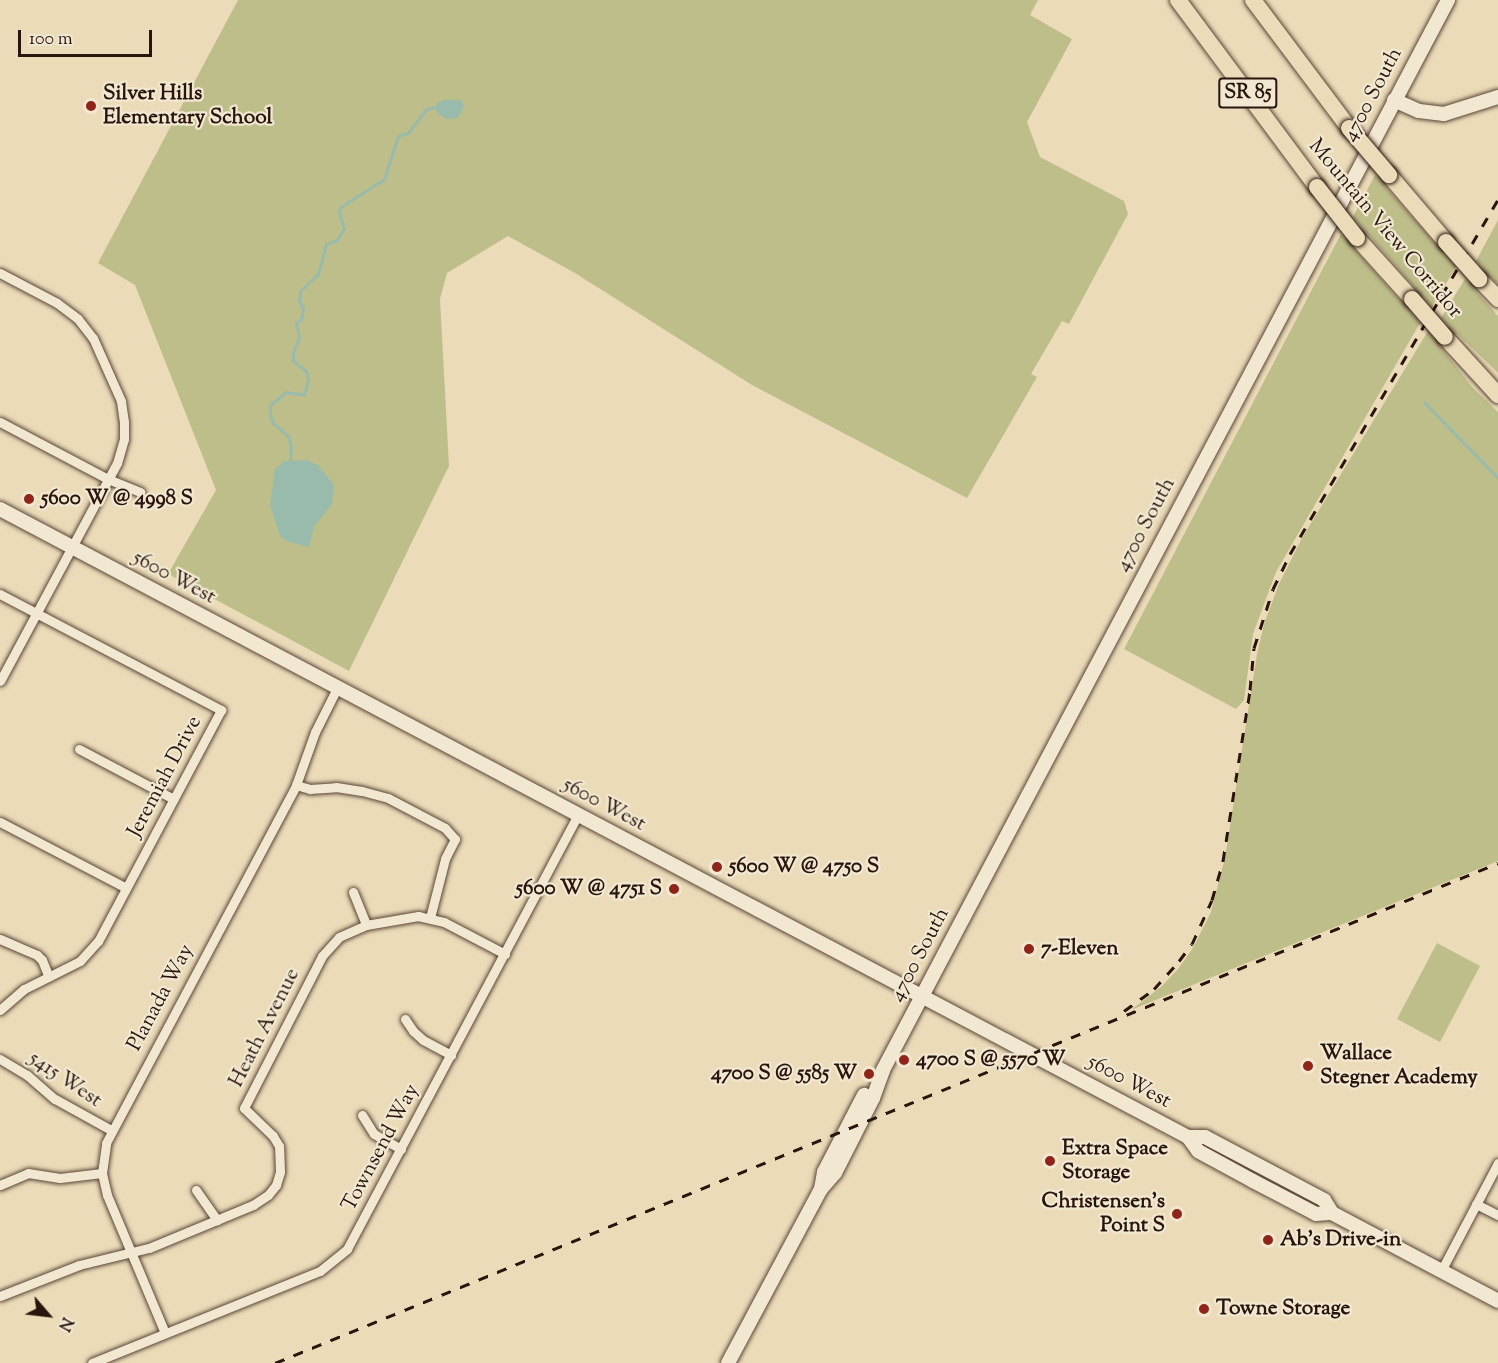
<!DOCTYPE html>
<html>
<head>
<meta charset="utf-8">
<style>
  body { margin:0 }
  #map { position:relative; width:1498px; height:1363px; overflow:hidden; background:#ebdbb8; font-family:"Sorts Mill Goudy",serif }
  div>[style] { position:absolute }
  .green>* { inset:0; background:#bebe8a }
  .water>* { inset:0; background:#99bbab }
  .stream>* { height:3px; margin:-1.5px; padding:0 1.5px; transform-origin:1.5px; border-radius:1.5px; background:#99bbab }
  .roads { filter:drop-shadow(0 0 2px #5a4638) drop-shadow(0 0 2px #5a4638) }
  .street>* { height:9px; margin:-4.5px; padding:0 4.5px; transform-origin:4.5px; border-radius:4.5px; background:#f2e8d1 }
  .secondary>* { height:14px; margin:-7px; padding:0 7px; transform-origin:7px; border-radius:7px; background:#f2e8d1 }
  .highway>* { height:16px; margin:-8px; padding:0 8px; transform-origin:8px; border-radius:8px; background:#ebdbb8 }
  .rail>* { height:3px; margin-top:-1.5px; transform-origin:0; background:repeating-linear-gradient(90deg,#29150d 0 10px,transparent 0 20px) }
  .bridges { filter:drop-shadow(0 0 2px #29150d) drop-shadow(0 0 2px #29150d) }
  .highway-bridge>* { height:16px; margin:-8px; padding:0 8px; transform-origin:8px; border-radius:8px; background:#ebdbb8 }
  .dots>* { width:16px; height:16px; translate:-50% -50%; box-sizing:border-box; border:3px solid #f2e8d1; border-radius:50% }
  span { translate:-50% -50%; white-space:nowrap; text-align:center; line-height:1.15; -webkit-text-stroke:4.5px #f2e8d1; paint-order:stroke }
  .shield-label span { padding:2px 4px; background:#f2e8d1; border:2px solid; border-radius:4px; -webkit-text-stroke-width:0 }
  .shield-label { font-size:20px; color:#29150d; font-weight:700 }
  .poi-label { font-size:21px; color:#29150d; font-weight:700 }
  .left { translate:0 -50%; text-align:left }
  .right { translate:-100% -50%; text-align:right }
  .street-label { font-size:21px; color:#29150d }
  .north { position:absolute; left:18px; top:1285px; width:60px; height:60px; -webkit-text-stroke:4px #f2e8d1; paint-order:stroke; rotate:118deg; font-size:16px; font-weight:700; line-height:24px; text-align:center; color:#29150d }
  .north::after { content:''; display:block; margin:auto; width:21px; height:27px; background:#29150d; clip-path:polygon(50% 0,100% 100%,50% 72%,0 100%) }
  .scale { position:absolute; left:18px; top:30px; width:134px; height:27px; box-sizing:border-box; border:3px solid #29150d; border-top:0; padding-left:8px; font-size:18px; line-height:21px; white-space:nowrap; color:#29150d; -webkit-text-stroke:4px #f2e8d1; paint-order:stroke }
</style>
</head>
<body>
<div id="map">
  <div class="green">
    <i style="clip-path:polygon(238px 0,1038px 0,1030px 15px,1072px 39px,1027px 122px,1040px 157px,1124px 201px,1128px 214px,1069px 324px,1062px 321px,1031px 374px,1037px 377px,967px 498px,752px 385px,575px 273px,508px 236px,447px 273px,440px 299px,449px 466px,349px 671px,168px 574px,216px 490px,135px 285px,98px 263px)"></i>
    <i style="clip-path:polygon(1375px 175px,1456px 267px,1432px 307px,1353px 217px)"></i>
    <i style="clip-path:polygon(1498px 220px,1498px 285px,1476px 261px)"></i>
    <i style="clip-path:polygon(1341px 234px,1420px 323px,1276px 572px,1253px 634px,1244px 700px,1236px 709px,1124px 649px)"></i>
    <i style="clip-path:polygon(1465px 279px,1498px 316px,1498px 373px,1441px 318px)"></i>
    <i style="clip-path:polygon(1428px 331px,1473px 388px,1498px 412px,1498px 861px,1131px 1010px,1162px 986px,1178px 969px,1193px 948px,1211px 912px,1225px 858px,1257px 654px,1264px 624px,1279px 584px,1302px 538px)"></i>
    <i style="clip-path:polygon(1437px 943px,1480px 966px,1440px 1042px,1397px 1019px)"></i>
  </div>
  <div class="water">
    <i style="clip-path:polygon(445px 100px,460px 100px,464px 105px,458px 118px,447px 119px,437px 113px,436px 104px)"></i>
    <i style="clip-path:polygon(306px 460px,318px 465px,334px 485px,332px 504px,314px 527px,309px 547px,289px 542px,280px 536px,270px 505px,275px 469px,285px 461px)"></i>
  </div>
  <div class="stream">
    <i style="left:1424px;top:402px;width:106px;rotate:45.8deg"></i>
    <i style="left:290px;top:461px;width:14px;rotate:-86deg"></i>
    <i style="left:291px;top:447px;width:11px;rotate:-105deg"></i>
    <i style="left:288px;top:436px;width:20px;rotate:-139deg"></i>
    <i style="left:273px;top:423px;width:9px;rotate:-111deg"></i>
    <i style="left:270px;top:415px;width:10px;rotate:-90deg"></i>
    <i style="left:270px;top:405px;width:21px;rotate:-39deg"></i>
    <i style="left:286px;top:392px;width:18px;rotate:9deg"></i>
    <i style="left:304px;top:395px;width:7px;rotate:-74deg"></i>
    <i style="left:306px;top:388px;width:9px;rotate:-77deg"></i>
    <i style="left:308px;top:379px;width:8px;rotate:-104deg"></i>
    <i style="left:306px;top:371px;width:16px;rotate:-142deg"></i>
    <i style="left:293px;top:361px;width:8px;rotate:-90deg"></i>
    <i style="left:293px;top:353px;width:17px;rotate:-69deg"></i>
    <i style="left:299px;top:337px;width:14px;rotate:-102deg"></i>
    <i style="left:296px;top:323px;width:6px;rotate:-39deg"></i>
    <i style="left:301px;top:319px;width:10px;rotate:-79deg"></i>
    <i style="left:303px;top:309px;width:10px;rotate:-114deg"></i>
    <i style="left:299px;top:300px;width:9px;rotate:-84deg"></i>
    <i style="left:300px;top:291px;width:25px;rotate:-43deg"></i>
    <i style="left:318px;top:274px;width:31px;rotate:-75deg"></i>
    <i style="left:326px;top:244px;width:12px;rotate:-20deg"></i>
    <i style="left:337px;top:240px;width:13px;rotate:-58deg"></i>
    <i style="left:344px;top:229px;width:19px;rotate:-106deg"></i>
    <i style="left:339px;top:211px;width:6px;rotate:-59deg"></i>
    <i style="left:342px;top:206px;width:50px;rotate:-32.7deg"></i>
    <i style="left:384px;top:179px;width:45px;rotate:-72deg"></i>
    <i style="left:398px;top:136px;width:10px;rotate:-17deg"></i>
    <i style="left:408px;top:133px;width:30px;rotate:-53deg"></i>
    <i style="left:426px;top:109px;width:10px;rotate:-11deg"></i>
  </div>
  <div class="roads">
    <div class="street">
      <i style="left:0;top:273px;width:64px;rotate:27.8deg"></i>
      <i style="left:57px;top:303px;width:26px;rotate:37deg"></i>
      <i style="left:78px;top:319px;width:24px;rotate:52deg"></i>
      <i style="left:93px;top:338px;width:69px;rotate:66deg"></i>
      <i style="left:121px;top:401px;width:21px;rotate:82deg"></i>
      <i style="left:124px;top:422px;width:17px;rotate:90deg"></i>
      <i style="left:124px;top:439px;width:25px;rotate:106deg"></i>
      <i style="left:117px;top:463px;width:247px;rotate:118.2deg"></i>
      <i style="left:0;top:422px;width:122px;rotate:27.8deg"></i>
      <i style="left:108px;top:479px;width:35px;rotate:22deg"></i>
      <i style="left:0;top:594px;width:250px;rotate:27.7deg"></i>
      <i style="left:221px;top:710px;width:262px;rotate:118deg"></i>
      <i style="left:98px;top:941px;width:27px;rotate:132deg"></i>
      <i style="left:80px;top:961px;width:63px;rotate:153.4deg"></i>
      <i style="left:24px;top:989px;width:32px;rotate:139deg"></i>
      <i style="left:79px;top:749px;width:107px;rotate:27.8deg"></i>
      <i style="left:296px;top:785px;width:15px;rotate:16deg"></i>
      <i style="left:310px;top:789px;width:26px;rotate:-4deg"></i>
      <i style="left:336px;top:787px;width:26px;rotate:9deg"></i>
      <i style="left:362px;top:791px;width:27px;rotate:15deg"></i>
      <i style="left:388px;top:798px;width:64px;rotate:27.8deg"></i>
      <i style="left:445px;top:828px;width:15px;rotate:48deg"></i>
      <i style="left:455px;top:839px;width:22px;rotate:117deg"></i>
      <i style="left:445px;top:859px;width:61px;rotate:104.3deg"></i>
      <i style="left:0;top:822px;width:142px;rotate:27.6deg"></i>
      <i style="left:353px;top:892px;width:35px;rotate:68deg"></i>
      <i style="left:0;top:939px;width:40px;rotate:23.4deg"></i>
      <i style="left:37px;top:955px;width:7px;rotate:45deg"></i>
      <i style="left:42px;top:960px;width:18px;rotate:68deg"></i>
      <i style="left:405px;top:1019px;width:14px;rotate:56deg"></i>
      <i style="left:413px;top:1031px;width:13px;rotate:42deg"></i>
      <i style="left:423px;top:1040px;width:32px;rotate:28deg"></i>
      <i style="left:0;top:1059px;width:31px;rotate:31deg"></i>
      <i style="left:27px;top:1075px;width:37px;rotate:41deg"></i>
      <i style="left:55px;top:1099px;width:64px;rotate:29deg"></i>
      <i style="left:362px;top:1115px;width:22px;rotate:58deg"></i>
      <i style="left:374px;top:1134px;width:31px;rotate:29deg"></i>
      <i style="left:0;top:1185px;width:30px;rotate:-23deg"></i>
      <i style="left:28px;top:1173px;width:32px;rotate:9deg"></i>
      <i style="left:60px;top:1178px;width:42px;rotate:-6.8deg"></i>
      <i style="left:196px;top:1190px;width:37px;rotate:55deg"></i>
      <i style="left:1476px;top:1204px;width:25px;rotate:27deg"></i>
      <i style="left:1441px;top:1271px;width:122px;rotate:-62.2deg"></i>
      <i style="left:0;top:1296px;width:85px;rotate:-21.4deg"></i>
      <i style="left:79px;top:1265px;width:72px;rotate:-13.7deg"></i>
      <i style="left:149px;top:1248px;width:113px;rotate:-22.5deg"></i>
      <i style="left:253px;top:1205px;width:18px;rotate:-34deg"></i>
      <i style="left:268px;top:1195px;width:13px;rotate:-51deg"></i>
      <i style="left:276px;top:1185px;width:14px;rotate:-73deg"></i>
      <i style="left:280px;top:1172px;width:26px;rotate:-92deg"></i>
      <i style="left:279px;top:1146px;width:12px;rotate:-121deg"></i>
      <i style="left:273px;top:1136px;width:40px;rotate:-136deg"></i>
      <i style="left:244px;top:1108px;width:171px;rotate:-62.8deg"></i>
      <i style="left:322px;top:956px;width:25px;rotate:-48deg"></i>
      <i style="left:339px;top:937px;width:30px;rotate:-24deg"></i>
      <i style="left:366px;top:925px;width:53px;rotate:-9.8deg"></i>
      <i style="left:418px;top:916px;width:27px;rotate:13deg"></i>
      <i style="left:444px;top:922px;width:69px;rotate:27.7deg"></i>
      <i style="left:165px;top:1333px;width:150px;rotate:-112.8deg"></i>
      <i style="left:107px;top:1195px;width:23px;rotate:-103deg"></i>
      <i style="left:102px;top:1173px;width:30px;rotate:-82deg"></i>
      <i style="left:106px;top:1143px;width:405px;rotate:-62deg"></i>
      <i style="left:296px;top:785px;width:56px;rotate:-70.3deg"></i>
      <i style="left:315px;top:732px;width:49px;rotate:-63.4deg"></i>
      <i style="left:92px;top:1363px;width:246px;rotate:-22deg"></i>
      <i style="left:320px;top:1271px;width:35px;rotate:-39deg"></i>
      <i style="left:347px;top:1249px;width:492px;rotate:-62deg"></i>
    </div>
    <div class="secondary">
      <i style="left:1394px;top:100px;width:27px;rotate:24deg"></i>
      <i style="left:1419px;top:111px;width:25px;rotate:7deg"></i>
      <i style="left:1444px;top:114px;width:57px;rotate:-17.5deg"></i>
      <i style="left:0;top:509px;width:1344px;rotate:27.86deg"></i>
      <i style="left:1188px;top:1137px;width:17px;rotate:54deg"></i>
      <i style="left:1198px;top:1151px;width:63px;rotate:28.6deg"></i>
      <i style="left:1253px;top:1181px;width:71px;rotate:27.6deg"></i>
      <i style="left:1316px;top:1214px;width:16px;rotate:-4deg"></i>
      <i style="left:1188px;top:1137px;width:17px"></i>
      <i style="left:1205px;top:1137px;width:135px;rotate:27.9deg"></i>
      <i style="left:1324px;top:1200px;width:15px;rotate:58deg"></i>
      <i style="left:1332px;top:1213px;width:188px;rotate:27.9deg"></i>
      <i style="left:821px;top:1189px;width:17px;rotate:-80deg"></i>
      <i style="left:824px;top:1172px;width:87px;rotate:-62.5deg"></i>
      <i style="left:728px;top:1363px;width:197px;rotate:-61.9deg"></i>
      <i style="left:821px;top:1189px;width:21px;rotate:-49deg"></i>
      <i style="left:835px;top:1173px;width:84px;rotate:-63.1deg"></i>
      <i style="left:873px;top:1098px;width:30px;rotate:-70deg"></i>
      <i style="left:883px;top:1070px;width:1210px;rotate:-62.16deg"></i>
    </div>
    <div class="highway">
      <i style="left:1178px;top:0;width:233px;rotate:53.4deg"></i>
      <i style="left:1253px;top:0;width:160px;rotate:53.1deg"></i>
      <i style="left:1389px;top:175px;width:88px;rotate:49.6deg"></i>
      <i style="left:1357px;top:238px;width:82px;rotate:48deg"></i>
      <i style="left:1479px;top:279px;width:28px;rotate:46deg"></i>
      <i style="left:1445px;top:337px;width:79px;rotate:47.6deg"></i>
    </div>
  </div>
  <div class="rail">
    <i style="left:1124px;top:1011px;width:37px;rotate:-36deg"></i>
    <i style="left:1154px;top:989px;width:38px;rotate:-48deg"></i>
    <i style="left:1179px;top:961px;width:21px;rotate:-53deg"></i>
    <i style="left:1192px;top:944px;width:48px;rotate:-65.6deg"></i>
    <i style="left:1212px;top:900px;width:41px;rotate:-74.2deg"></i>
    <i style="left:1223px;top:861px;width:173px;rotate:-81deg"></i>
    <i style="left:1250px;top:690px;width:42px;rotate:-84.6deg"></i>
    <i style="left:1254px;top:648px;width:62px;rotate:-72.1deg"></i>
    <i style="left:1273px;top:589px;width:39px;rotate:-64deg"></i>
    <i style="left:1290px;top:554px;width:411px;rotate:-59.6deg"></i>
    <i style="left:275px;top:1363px;width:1321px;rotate:-22.24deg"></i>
  </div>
  <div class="bridges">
    <div class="highway-bridge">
      <i style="left:1349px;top:128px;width:62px;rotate:49.6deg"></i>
      <i style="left:1317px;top:187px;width:65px;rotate:51.9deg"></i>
      <i style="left:1446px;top:242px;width:50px;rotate:48.3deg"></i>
      <i style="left:1412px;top:299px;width:50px;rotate:49deg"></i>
    </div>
  </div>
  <div class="dots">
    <i style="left:91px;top:106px;background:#8f2418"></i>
    <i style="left:29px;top:499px;background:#8f2418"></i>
    <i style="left:717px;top:867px;background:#8f2418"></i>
    <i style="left:674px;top:889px;background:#8f2418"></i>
    <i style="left:1029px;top:949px;background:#8f2418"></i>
    <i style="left:904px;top:1060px;background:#8f2418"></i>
    <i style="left:1308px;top:1066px;background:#8f2418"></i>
    <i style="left:869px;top:1074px;background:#8f2418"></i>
    <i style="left:1050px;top:1161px;background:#8f2418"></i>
    <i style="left:1177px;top:1214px;background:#8f2418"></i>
    <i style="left:1268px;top:1240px;background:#8f2418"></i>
    <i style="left:1204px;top:1309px;background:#8f2418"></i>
  </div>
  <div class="shield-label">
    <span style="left:1248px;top:93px">SR 85</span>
  </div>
  <div class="poi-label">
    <span class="left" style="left:103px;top:106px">Silver Hills<br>Elementary School</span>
    <span class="left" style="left:41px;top:499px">5600 W @ 4998 S</span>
    <span class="left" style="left:729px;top:867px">5600 W @ 4750 S</span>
    <span class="right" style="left:662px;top:889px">5600 W @ 4751 S</span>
    <span class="left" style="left:1041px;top:949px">7-Eleven</span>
    <span class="left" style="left:1320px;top:1066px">Wallace<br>Stegner Academy</span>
    <span class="left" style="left:916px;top:1060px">4700 S @ 5570 W</span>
    <span class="right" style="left:857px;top:1074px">4700 S @ 5585 W</span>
    <span class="left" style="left:1062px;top:1161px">Extra Space<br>Storage</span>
    <span class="right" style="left:1165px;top:1214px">Christensen's<br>Point S</span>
    <span class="left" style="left:1280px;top:1240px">Ab's Drive-in</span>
    <span class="left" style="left:1216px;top:1309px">Towne Storage</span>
  </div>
  <div class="street-label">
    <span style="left:1373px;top:95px;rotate:-62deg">4700 South</span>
    <span style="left:1385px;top:229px;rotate:50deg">Mountain View Corridor</span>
    <span style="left:1146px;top:525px;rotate:-62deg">4700 South</span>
    <span style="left:174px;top:578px;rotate:28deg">5600 West</span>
    <span style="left:165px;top:777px;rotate:-62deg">Jeremiah Drive</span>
    <span style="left:604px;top:805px;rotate:28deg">5600 West</span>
    <span style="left:920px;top:955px;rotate:-62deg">4700 South</span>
    <span style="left:161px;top:998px;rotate:-62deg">Planada Way</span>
    <span style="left:265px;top:1028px;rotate:-63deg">Heath Avenue</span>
    <span style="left:65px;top:1080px;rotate:34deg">5415 West</span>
    <span style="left:1129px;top:1082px;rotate:28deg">5600 West</span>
    <span style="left:381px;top:1148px;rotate:-62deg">Townsend Way</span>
  </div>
  <div class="north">N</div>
  <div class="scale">100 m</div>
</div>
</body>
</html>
